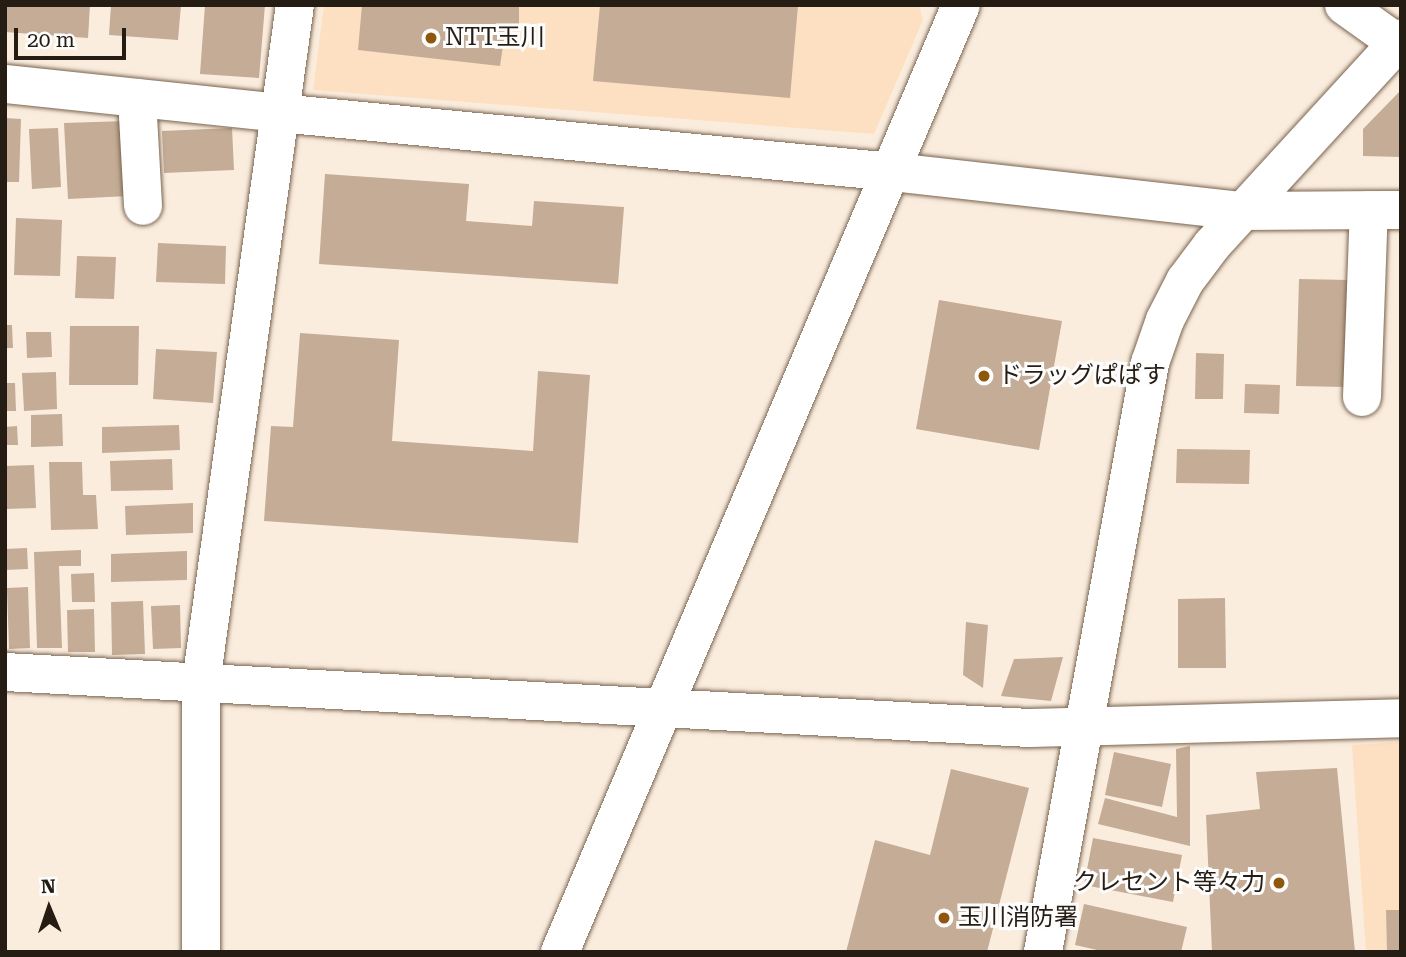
<!DOCTYPE html>
<html>
<head>
<meta charset="utf-8">
<style>
  body { margin:0 }
  #map { position:relative; width:1406px; height:957px; overflow:hidden; background:#fbedde; font-family:"Roboto Serif","Noto Sans JP",serif }
  div>[style] { position:absolute }
  .built>* { inset:0; background:#fddfc1 }
  .building>* { inset:0; background:#c4ac96 }
  .roads { filter:drop-shadow(0 0 2px #79644f) drop-shadow(0 0 2px #79644f) }
  .minor>* { height:38px; margin:-19px; padding:0 19px; transform-origin:19px; border-radius:19px; background:#fff }
  .dots>* { width:19px; height:19px; translate:-50% -50%; box-sizing:border-box; border:4px solid #fdfdfd; border-radius:50% }
  span { translate:-50% -50%; white-space:nowrap; text-align:center; line-height:1.15; -webkit-text-stroke:6px #fdfdfd; paint-order:stroke }
  .poi-label { font-size:24px; color:#251d14 }
  .left { translate:0 -50%; text-align:left }
  .right { translate:-100% -50%; text-align:right }
  .frame { position:absolute; inset:0; border:7px solid #251d14; pointer-events:none }
  .north { position:absolute; left:14px; top:873px; width:70px; height:70px; -webkit-text-stroke:5px #fdfdfd; paint-order:stroke; rotate:358deg; font-size:19px; font-weight:700; line-height:28px; text-align:center; color:#251d14 }
  .north::after { content:''; display:block; margin:auto; width:24px; height:32px; background:#251d14; clip-path:polygon(50% 0,100% 100%,50% 72%,0 100%) }
  .scale { position:absolute; left:14px; top:28px; width:112px; height:32px; box-sizing:border-box; border:4px solid #251d14; border-top:0; padding-left:9px; font-size:21px; line-height:24px; white-space:nowrap; color:#251d14; -webkit-text-stroke:5px #fdfdfd; paint-order:stroke }
</style>
</head>
<body>
<div id="map">
  <div class="built">
    <i style="clip-path:polygon(324px 5px,919px 5px,923px 20px,874px 134px,313px 90px)"></i>
    <i style="clip-path:polygon(1401px 742px,1401px 952px,1366px 952px,1352px 745px)"></i>
  </div>
  <div class="building">
    <i style="clip-path:polygon(5px 5px,90px 5px,88px 38px,5px 32px)"></i>
    <i style="clip-path:polygon(111px 5px,181px 5px,178px 40px,109px 35px)"></i>
    <i style="clip-path:polygon(205px 5px,265px 5px,259px 78px,200px 74px)"></i>
    <i style="clip-path:polygon(362px 5px,519px 5px,519px 26px,506px 26px,500px 66px,358px 50px)"></i>
    <i style="clip-path:polygon(600px 5px,798px 5px,790px 98px,593px 81px)"></i>
    <i style="clip-path:polygon(1401px 90px,1401px 157px,1363px 156px,1363px 129px)"></i>
    <i style="clip-path:polygon(5px 118px,21px 119px,19px 182px,5px 182px)"></i>
    <i style="clip-path:polygon(125px 121px,128px 196px,68px 199px,64px 123px)"></i>
    <i style="clip-path:polygon(58px 128px,61px 187px,32px 189px,29px 129px)"></i>
    <i style="clip-path:polygon(232px 128px,234px 170px,164px 173px,162px 131px)"></i>
    <i style="clip-path:polygon(325px 174px,469px 184px,466px 221px,532px 226px,534px 201px,624px 207px,618px 284px,319px 264px)"></i>
    <i style="clip-path:polygon(16px 218px,62px 220px,60px 276px,14px 275px)"></i>
    <i style="clip-path:polygon(158px 243px,226px 246px,225px 284px,156px 282px)"></i>
    <i style="clip-path:polygon(77px 256px,116px 257px,114px 299px,75px 298px)"></i>
    <i style="clip-path:polygon(1299px 279px,1349px 280px,1347px 387px,1296px 386px)"></i>
    <i style="clip-path:polygon(939px 300px,1062px 321px,1039px 450px,916px 429px)"></i>
    <i style="clip-path:polygon(5px 325px,12px 325px,13px 348px,5px 348px)"></i>
    <i style="clip-path:polygon(70px 326px,139px 326px,138px 385px,69px 385px)"></i>
    <i style="clip-path:polygon(26px 332px,51px 332px,52px 357px,27px 358px)"></i>
    <i style="clip-path:polygon(300px 333px,399px 340px,392px 441px,533px 451px,538px 371px,590px 375px,578px 543px,264px 521px,271px 426px,293px 427px)"></i>
    <i style="clip-path:polygon(156px 349px,217px 352px,213px 403px,153px 399px)"></i>
    <i style="clip-path:polygon(1196px 353px,1224px 354px,1223px 399px,1195px 399px)"></i>
    <i style="clip-path:polygon(56px 372px,57px 409px,24px 411px,22px 373px)"></i>
    <i style="clip-path:polygon(5px 383px,15px 383px,16px 411px,5px 411px)"></i>
    <i style="clip-path:polygon(1245px 384px,1280px 385px,1279px 414px,1244px 413px)"></i>
    <i style="clip-path:polygon(62px 414px,63px 446px,31px 447px,31px 415px)"></i>
    <i style="clip-path:polygon(179px 425px,180px 450px,102px 453px,102px 427px)"></i>
    <i style="clip-path:polygon(17px 426px,18px 445px,5px 445px,5px 427px)"></i>
    <i style="clip-path:polygon(1177px 449px,1250px 450px,1249px 484px,1176px 483px)"></i>
    <i style="clip-path:polygon(172px 459px,173px 490px,111px 491px,110px 461px)"></i>
    <i style="clip-path:polygon(49px 462px,82px 462px,83px 495px,96px 495px,98px 529px,51px 530px)"></i>
    <i style="clip-path:polygon(34px 465px,36px 508px,5px 509px,5px 466px)"></i>
    <i style="clip-path:polygon(193px 503px,193px 533px,126px 535px,125px 506px)"></i>
    <i style="clip-path:polygon(27px 548px,28px 569px,5px 570px,5px 549px)"></i>
    <i style="clip-path:polygon(81px 550px,81px 566px,59px 566px,62px 648px,37px 648px,34px 552px)"></i>
    <i style="clip-path:polygon(187px 551px,187px 580px,111px 582px,111px 554px)"></i>
    <i style="clip-path:polygon(94px 573px,95px 602px,72px 602px,71px 574px)"></i>
    <i style="clip-path:polygon(28px 587px,30px 648px,9px 649px,7px 588px)"></i>
    <i style="clip-path:polygon(1225px 598px,1226px 668px,1178px 668px,1178px 599px)"></i>
    <i style="clip-path:polygon(143px 601px,145px 654px,112px 655px,111px 602px)"></i>
    <i style="clip-path:polygon(180px 605px,181px 648px,153px 649px,151px 606px)"></i>
    <i style="clip-path:polygon(94px 609px,95px 652px,68px 652px,67px 610px)"></i>
    <i style="clip-path:polygon(966px 622px,988px 625px,983px 688px,963px 675px)"></i>
    <i style="clip-path:polygon(1063px 657px,1051px 701px,1001px 696px,1014px 659px)"></i>
    <i style="clip-path:polygon(1190px 746px,1190px 846px,1098px 824px,1105px 798px,1177px 817px,1176px 749px)"></i>
    <i style="clip-path:polygon(1114px 752px,1171px 764px,1162px 807px,1105px 795px)"></i>
    <i style="clip-path:polygon(1337px 768px,1355px 952px,1212px 952px,1206px 815px,1260px 809px,1256px 772px)"></i>
    <i style="clip-path:polygon(951px 769px,1029px 788px,987px 952px,846px 952px,875px 840px,930px 855px)"></i>
    <i style="clip-path:polygon(1093px 838px,1182px 855px,1173px 902px,1084px 885px)"></i>
    <i style="clip-path:polygon(1084px 904px,1187px 927px,1181px 952px,1106px 952px,1075px 945px)"></i>
    <i style="clip-path:polygon(1386px 910px,1401px 910px,1401px 952px,1387px 952px)"></i>
  </div>
  <div class="roads">
    <div class="minor">
      <i style="left:1344px;top:5px;width:65px;rotate:35.6deg"></i>
      <i style="left:5px;top:84px;width:276px;rotate:6deg"></i>
      <i style="left:279px;top:113px;width:617px;rotate:5.49deg"></i>
      <i style="left:893px;top:172px;width:351px;rotate:6.4deg"></i>
      <i style="left:1242px;top:211px;width:159px;rotate:-0.4deg"></i>
      <i style="left:137px;top:98px;width:108px;rotate:86.8deg"></i>
      <i style="left:1362px;top:397px;width:187px;rotate:-87.9deg"></i>
      <i style="left:5px;top:672px;width:1027px;rotate:3.13deg"></i>
      <i style="left:1030px;top:728px;width:371px;rotate:-1.5deg"></i>
      <i style="left:201px;top:952px;width:269px;rotate:-90deg"></i>
      <i style="left:201px;top:683px;width:684px;rotate:-82.11deg"></i>
      <i style="left:560px;top:952px;width:1028px;rotate:-67.05deg"></i>
      <i style="left:1043px;top:952px;width:599px;rotate:-79.7deg"></i>
      <i style="left:1150px;top:363px;width:46px;rotate:-70.8deg"></i>
      <i style="left:1165px;top:320px;width:44px;rotate:-62.9deg"></i>
      <i style="left:1185px;top:281px;width:45px;rotate:-53.1deg"></i>
      <i style="left:1212px;top:245px;width:280px;rotate:-47.5deg"></i>
    </div>
  </div>
  <div class="dots">
    <i style="left:431px;top:38px;background:#8e570c"></i>
    <i style="left:984px;top:376px;background:#8e570c"></i>
    <i style="left:1279px;top:883px;background:#8e570c"></i>
    <i style="left:944px;top:918px;background:#8e570c"></i>
  </div>
  <div class="poi-label">
    <span class="left" style="left:445px;top:38px">NTT玉川</span>
    <span class="left" style="left:998px;top:376px">ドラッグぱぱす</span>
    <span class="right" style="left:1265px;top:883px">クレセント等々力</span>
    <span class="left" style="left:958px;top:918px">玉川消防署</span>
  </div>
  <div class="frame"></div>
  <div class="north">N</div>
  <div class="scale">20 m</div>
</div>
</body>
</html>
